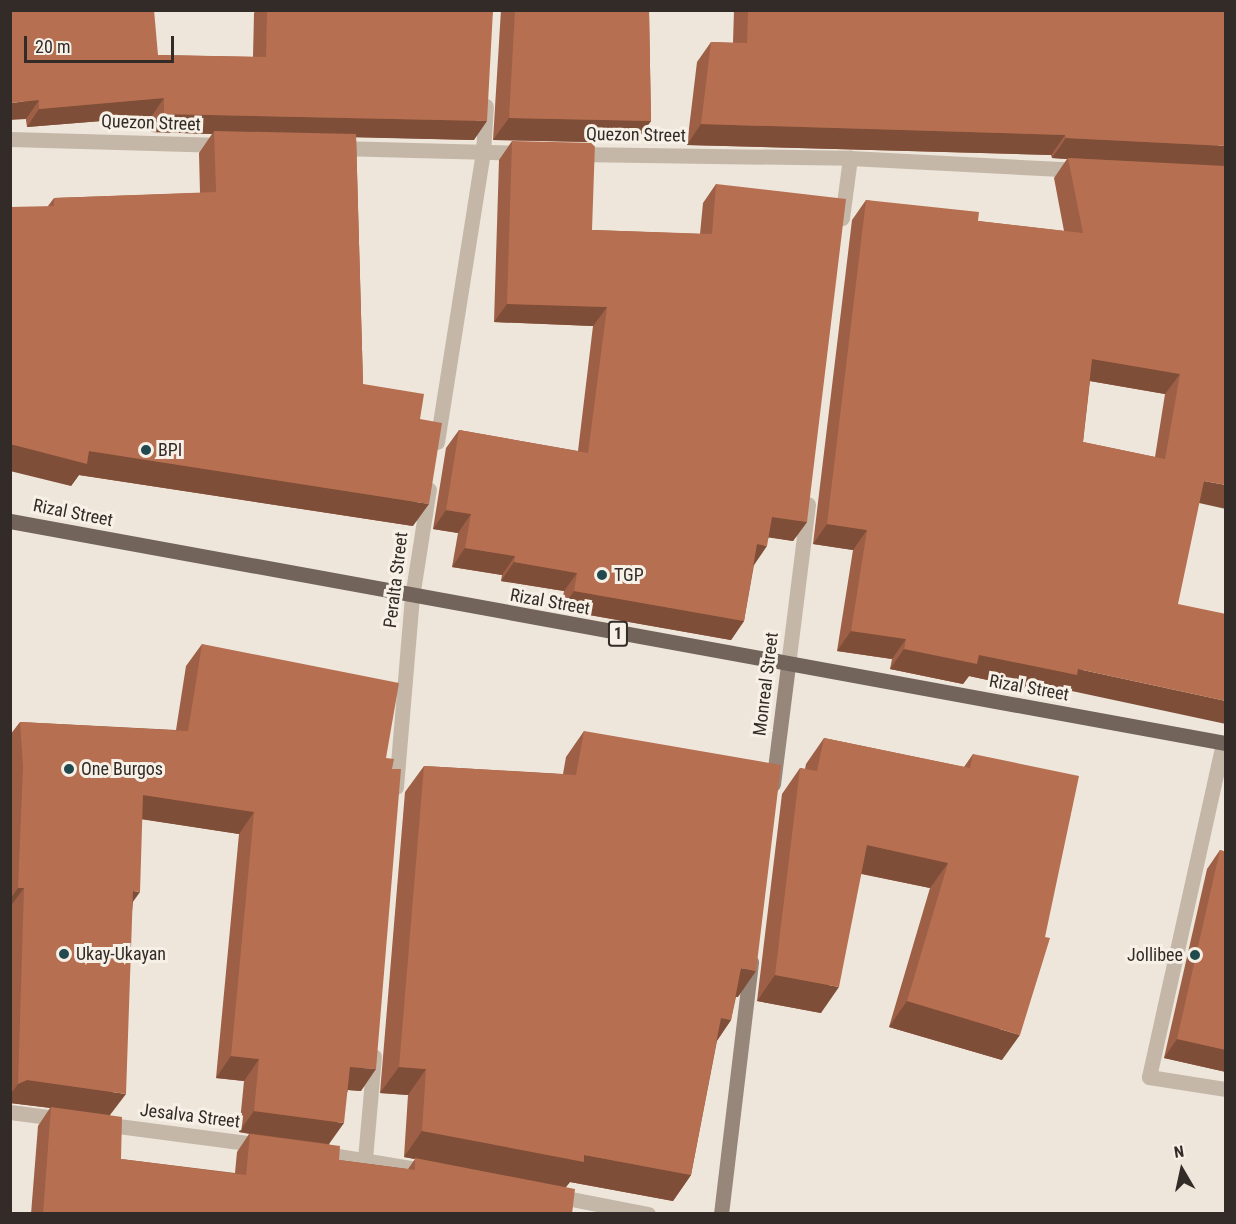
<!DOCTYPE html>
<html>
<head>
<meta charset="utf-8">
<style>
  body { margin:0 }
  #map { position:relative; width:1236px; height:1224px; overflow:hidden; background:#eee6db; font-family:"Roboto Condensed",sans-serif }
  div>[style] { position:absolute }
  .lane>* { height:15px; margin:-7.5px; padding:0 7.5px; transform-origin:7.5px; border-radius:7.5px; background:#c4b7a8 }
  .street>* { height:15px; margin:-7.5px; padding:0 7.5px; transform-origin:7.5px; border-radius:7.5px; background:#c4b7a8 }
  .secondary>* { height:15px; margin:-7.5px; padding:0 7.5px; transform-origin:7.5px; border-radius:7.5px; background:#97867a }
  .primary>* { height:15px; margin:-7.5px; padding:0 7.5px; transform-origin:7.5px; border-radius:7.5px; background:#72645a }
  .wall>* { inset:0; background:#9d5f45 }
  .shaded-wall>* { inset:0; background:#7f4e38 }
  .building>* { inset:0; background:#b66f50 }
  .dots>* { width:16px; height:16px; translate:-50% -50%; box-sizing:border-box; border:3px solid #f6f0e6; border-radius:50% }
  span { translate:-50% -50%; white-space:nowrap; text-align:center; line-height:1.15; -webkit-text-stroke:6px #f6f0e6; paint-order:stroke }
  .shield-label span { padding:2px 4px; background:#f6f0e6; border:2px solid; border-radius:4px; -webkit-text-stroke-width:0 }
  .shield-label { font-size:16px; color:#322b27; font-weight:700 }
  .street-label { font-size:18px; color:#322b27 }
  .poi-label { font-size:18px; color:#322b27 }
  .left { translate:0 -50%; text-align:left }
  .right { translate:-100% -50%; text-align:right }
  .frame { position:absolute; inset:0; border:12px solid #322b27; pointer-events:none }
  .north { position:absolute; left:1152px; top:1140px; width:60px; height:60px; -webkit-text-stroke:4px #f6f0e6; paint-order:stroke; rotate:351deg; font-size:16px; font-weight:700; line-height:24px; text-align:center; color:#322b27 }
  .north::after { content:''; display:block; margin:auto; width:21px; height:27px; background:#322b27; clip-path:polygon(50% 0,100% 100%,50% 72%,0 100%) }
  .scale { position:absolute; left:24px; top:36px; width:150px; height:27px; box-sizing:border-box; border:3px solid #322b27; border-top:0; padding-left:8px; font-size:18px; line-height:21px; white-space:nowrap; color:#322b27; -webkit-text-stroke:4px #f6f0e6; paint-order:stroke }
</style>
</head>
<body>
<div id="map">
  <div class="lane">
    <i style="left:1223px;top:743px;width:342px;rotate:102.5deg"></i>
    <i style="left:1149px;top:1077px;width:78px;rotate:8.9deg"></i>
  </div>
  <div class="street">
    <i style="left:10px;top:139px;width:213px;rotate:1.6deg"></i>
    <i style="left:337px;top:148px;width:186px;rotate:1.5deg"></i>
    <i style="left:574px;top:154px;width:276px;rotate:0.8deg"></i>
    <i style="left:850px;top:158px;width:231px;rotate:3deg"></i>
    <i style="left:842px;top:218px;width:61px;rotate:-82.4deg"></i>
    <i style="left:437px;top:442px;width:294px;rotate:-81deg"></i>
    <i style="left:483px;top:152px;width:46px;rotate:-86.3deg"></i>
    <i style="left:788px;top:665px;width:162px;rotate:-82.9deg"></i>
    <i style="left:396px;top:787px;width:191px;rotate:-85.2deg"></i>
    <i style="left:412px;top:597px;width:109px;rotate:-81.1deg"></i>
    <i style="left:10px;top:1112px;width:54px;rotate:7.4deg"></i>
    <i style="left:103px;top:1124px;width:161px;rotate:7.5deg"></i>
    <i style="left:320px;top:1153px;width:110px;rotate:9.4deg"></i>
    <i style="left:365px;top:1159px;width:103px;rotate:-85deg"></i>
    <i style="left:556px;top:1196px;width:94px;rotate:11.1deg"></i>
  </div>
  <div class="secondary">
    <i style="left:773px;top:784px;width:120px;rotate:-82.8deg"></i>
    <i style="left:721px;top:1214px;width:254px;rotate:-83.2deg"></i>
  </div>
  <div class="primary">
    <i style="left:10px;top:521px;width:1236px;rotate:10.35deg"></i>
  </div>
  <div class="wall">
    <i style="clip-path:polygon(10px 10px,158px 55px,253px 57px,254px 13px,256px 10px,493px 10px,474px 140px,356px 137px,363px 384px,420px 419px,413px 526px,79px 475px,71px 486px,48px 206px,54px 198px,200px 193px,199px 153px,212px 134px,151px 132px,151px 117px,27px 127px)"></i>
    <i style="clip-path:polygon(501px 10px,649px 10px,651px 121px,635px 143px,493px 140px)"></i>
    <i style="clip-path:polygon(evenodd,734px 10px,1226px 10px,1199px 503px,1063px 696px,969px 676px,963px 684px,890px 669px,892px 659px,837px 651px,853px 550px,813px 544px,852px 220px,866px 200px,978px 221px,1064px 231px,1054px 178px,1067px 159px,1052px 158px,1051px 155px,687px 145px,697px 62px,711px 42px,733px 43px,734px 10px,1090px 381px,1165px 394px,1155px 457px,1083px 442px,1090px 381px)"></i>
    <i style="clip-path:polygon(512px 141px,592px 230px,700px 234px,703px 203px,716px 184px,807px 522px,793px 541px,769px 537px,754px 565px,744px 621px,731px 640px,561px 610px,564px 591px,501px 581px,502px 575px,452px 567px,458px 533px,433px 529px,446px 448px,459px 430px,578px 451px,593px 326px,494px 322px,499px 160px)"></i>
    <i style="clip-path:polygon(evenodd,202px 644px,386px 758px,392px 769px,361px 1091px,348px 1090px,329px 1144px,339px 1160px,408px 1169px,415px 1159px,404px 1157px,408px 1095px,380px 1093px,405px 792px,424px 766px,563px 774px,566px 757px,584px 731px,738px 997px,736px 997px,731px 1020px,717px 1041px,691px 1175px,673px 1201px,570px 1182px,566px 1187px,572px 1214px,31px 1214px,38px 1126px,50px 1108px,10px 1103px,10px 735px,20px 722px,176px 730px,186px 666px,202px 644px,142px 819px,239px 834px,216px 1078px,244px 1081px,239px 1132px,249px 1134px,237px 1152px,235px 1173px,121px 1159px,110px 1115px,142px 819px)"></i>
    <i style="clip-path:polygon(824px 738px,964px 767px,973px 754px,1002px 1060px,889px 1027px,930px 888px,861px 874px,821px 1013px,757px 1001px,782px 794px,800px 768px,805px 769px,806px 764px)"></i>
    <i style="clip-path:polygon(1220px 850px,1226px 852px,1226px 1072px,1164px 1058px,1207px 869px)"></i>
  </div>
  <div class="shaded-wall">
    <i style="clip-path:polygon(164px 98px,151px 117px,27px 127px,39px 109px)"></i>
    <i style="clip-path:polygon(39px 100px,26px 119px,10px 120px,10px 103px)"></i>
    <i style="clip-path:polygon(164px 114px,487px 121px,474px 140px,214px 134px,214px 131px,212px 134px,151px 132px)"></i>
    <i style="clip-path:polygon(509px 118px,651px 121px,635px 143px,493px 140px)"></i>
    <i style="clip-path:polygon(701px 124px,1065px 135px,1051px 155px,687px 145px)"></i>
    <i style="clip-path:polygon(1066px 138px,1226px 146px,1226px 167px,1068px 158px,1067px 159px,1052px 158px)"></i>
    <i style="clip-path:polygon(507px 304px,607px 307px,593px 326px,494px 322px)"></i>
    <i style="clip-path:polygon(1092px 359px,1180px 374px,1165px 394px,1078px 379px)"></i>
    <i style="clip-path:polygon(10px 444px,89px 451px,429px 504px,413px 526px,79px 475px,71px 486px,10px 471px)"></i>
    <i style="clip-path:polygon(1204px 481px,1226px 485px,1226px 509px,1190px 501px)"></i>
    <i style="clip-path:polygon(446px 510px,471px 514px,458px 533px,433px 529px)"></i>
    <i style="clip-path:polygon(772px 517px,807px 522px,793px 541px,759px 536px)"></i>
    <i style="clip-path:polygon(827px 524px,867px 530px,853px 550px,813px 544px)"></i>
    <i style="clip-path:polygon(757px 544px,767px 546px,754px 565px,744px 563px)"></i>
    <i style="clip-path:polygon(465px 548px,515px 556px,502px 575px,452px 567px)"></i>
    <i style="clip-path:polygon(514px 562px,577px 573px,564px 591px,501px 581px)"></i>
    <i style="clip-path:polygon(574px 591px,744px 621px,731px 640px,561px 610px)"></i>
    <i style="clip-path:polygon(851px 631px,906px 639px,892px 659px,837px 651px)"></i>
    <i style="clip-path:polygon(904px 649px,979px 655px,1078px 669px,1226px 701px,1226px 724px,1067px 690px,1063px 696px,969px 676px,963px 684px,890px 669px)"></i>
    <i style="clip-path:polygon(143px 795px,254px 812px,239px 834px,127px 817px)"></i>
    <i style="clip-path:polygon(867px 845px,948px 863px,930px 888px,849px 871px)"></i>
    <i style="clip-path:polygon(18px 888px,24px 888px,10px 907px,10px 899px)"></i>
    <i style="clip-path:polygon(133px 891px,140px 892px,125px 913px)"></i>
    <i style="clip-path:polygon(741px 968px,756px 971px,738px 997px,723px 994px)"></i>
    <i style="clip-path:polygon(775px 975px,839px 987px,821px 1013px,757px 1001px)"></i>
    <i style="clip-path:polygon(907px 1001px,1020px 1035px,1002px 1060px,889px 1027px)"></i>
    <i style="clip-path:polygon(721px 1018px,731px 1020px,713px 1046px)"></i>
    <i style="clip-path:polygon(1177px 1039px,1226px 1050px,1226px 1072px,1164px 1058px)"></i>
    <i style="clip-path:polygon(231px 1056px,259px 1059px,244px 1081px,216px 1078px)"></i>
    <i style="clip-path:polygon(350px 1067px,376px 1069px,361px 1091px,335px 1089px)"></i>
    <i style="clip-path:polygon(399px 1067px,426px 1069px,408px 1095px,380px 1093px)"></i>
    <i style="clip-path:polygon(27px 1080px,126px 1094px,110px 1115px,10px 1103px,10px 1095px,18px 1084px)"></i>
    <i style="clip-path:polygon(254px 1111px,344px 1123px,329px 1144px,239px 1132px)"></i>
    <i style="clip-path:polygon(422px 1131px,584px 1155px,691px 1175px,673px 1201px,570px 1182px,565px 1188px,404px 1157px)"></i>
  </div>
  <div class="building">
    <i style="clip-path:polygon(10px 10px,154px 10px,158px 55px,266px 57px,267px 10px,493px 10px,487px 121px,164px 114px,164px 98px,39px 109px,39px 100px,10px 103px)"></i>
    <i style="clip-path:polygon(515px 10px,649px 10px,651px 121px,509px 118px)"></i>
    <i style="clip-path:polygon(748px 10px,1226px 10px,1226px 146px,1066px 138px,1065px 135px,701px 124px,711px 42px,747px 43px)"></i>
    <i style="clip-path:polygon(214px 131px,356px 134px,363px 384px,424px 394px,420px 419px,442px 423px,429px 504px,89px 451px,87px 464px,10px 444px,10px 207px,54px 206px,54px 198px,216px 192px)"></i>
    <i style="clip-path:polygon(512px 141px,595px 143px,592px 230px,712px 234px,716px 184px,846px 199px,807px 522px,772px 517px,767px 546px,757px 544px,744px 621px,574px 591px,577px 573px,514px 562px,515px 556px,465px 548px,471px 514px,446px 510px,459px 430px,588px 453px,607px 307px,507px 304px)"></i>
    <i style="clip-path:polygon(evenodd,1068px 158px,1226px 166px,1226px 485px,1204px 481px,1178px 604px,1226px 614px,1226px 701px,1078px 669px,1077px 675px,979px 655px,977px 664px,904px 649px,906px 639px,851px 631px,867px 530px,827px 524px,866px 200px,979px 212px,978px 221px,1083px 233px,1068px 158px,1092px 359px,1180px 374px,1165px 459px,1083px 442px,1092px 359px)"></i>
    <i style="clip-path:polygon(202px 644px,399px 683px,386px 758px,394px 759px,392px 769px,401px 769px,376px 1069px,350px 1067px,344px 1123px,254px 1111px,259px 1059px,231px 1056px,254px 812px,143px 795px,140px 892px,133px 891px,126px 1094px,27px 1080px,18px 1084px,24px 888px,18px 888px,23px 767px,20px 722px,188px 731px)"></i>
    <i style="clip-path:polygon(584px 731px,781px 765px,756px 971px,741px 968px,731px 1020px,721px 1018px,691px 1175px,584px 1155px,584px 1162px,422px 1131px,426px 1069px,399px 1067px,424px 766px,576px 775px)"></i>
    <i style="clip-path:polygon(824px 738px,970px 768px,973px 754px,1079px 776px,1045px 937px,1050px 938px,1020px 1035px,907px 1001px,948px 863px,867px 845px,839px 987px,775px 975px,800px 768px,817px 771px)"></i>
    <i style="clip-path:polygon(1220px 850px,1226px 852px,1226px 1050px,1177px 1039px)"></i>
    <i style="clip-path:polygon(51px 1107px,122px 1117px,121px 1159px,246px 1175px,250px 1134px,340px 1146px,339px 1160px,415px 1170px,415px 1158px,575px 1189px,572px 1214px,43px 1214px)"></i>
  </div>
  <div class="dots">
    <i style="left:146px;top:450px;background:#22494e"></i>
    <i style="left:602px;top:575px;background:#22494e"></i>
    <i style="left:69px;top:769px;background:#22494e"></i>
    <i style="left:64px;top:954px;background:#22494e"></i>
    <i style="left:1195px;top:955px;background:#22494e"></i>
  </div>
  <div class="shield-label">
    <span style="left:618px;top:634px">1</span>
  </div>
  <div class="street-label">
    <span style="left:151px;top:123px;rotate:2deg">Quezon Street</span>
    <span style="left:636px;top:135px;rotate:1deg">Quezon Street</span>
    <span style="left:73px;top:513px;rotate:11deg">Rizal Street</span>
    <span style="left:396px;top:580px;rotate:-83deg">Peralta Street</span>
    <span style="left:550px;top:602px;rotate:10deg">Rizal Street</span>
    <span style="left:766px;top:684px;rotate:-83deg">Monreal Street</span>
    <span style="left:1029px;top:688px;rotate:10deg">Rizal Street</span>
    <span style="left:190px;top:1116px;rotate:7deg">Jesalva Street</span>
  </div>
  <div class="poi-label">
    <span class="left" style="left:158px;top:450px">BPI</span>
    <span class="left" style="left:614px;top:575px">TGP</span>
    <span class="left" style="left:81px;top:769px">One Burgos</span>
    <span class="left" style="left:76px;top:954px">Ukay-Ukayan</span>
    <span class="right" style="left:1183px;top:955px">Jollibee</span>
  </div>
  <div class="frame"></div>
  <div class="north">N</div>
  <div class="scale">20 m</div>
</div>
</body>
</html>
